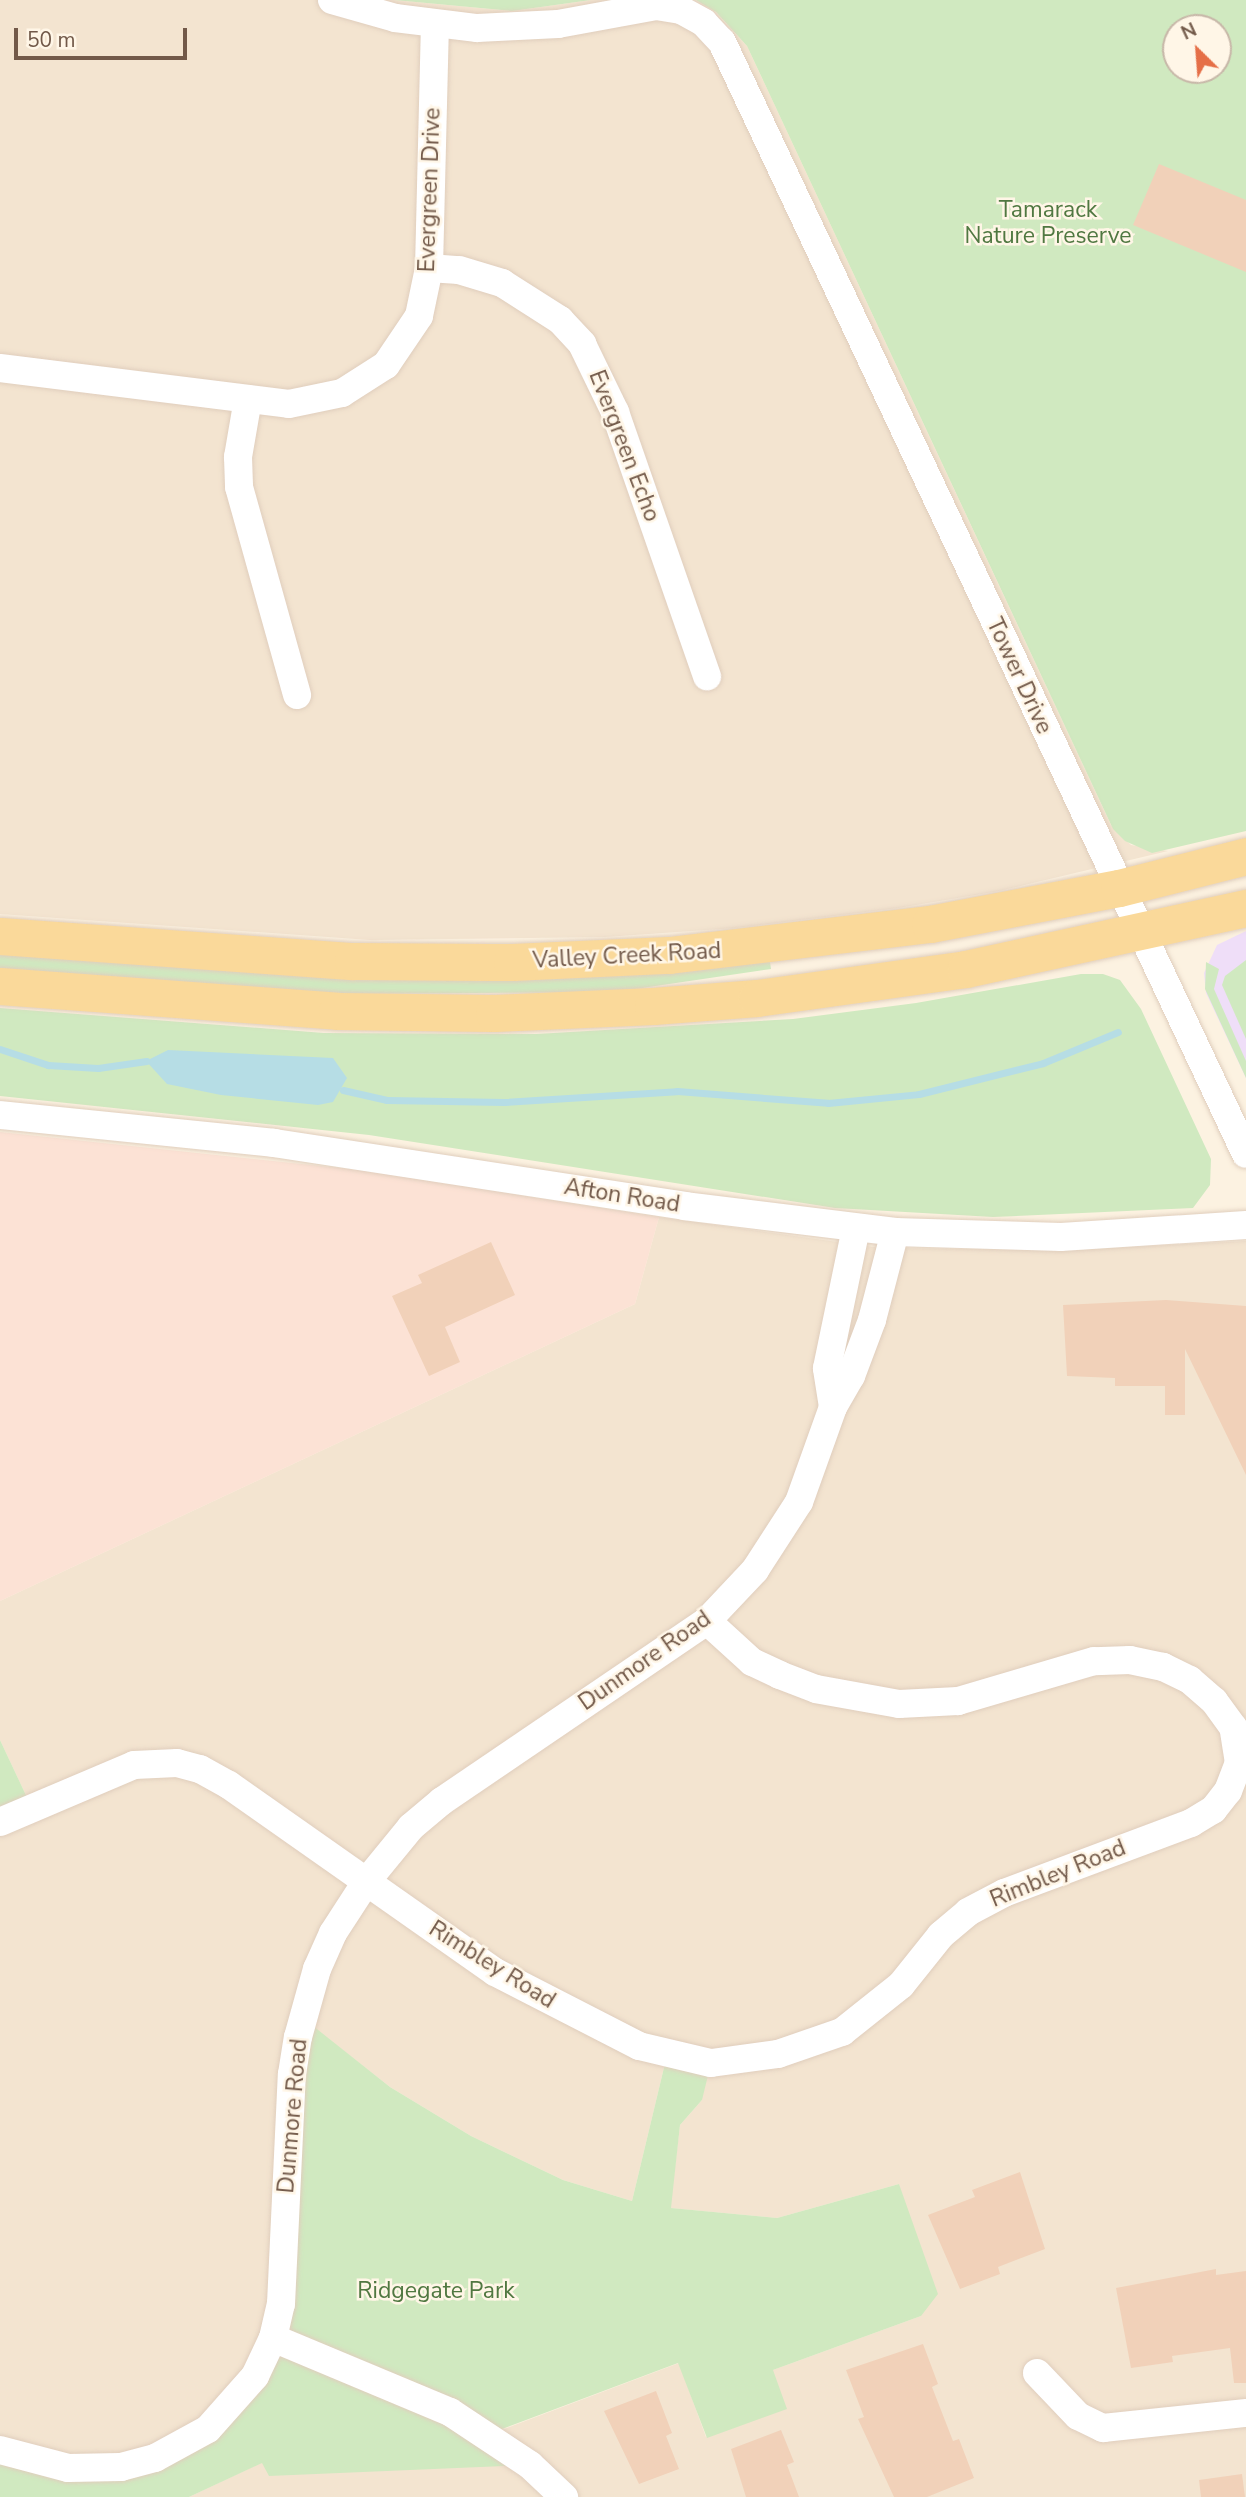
<!DOCTYPE html>
<html>
<head>
<meta charset="utf-8">
<style>
  body { margin:0 }
  #map { position:relative; width:1246px; height:2497px; overflow:hidden; background:#fcf2e1; font-family:"Nunito Sans",sans-serif }
  div>[style] { position:absolute }
  .residential>* { inset:0; background:#f3e4d0 }
  .commercial>* { inset:0; background:#fce2d5 }
  .education>* { inset:0; background:#efdef8 }
  .green>* { inset:0; background:#d0e9c0 }
  .water>* { inset:0; background:#b6dde5 }
  .stream>* { height:7px; margin:-3.5px; padding:0 3.5px; transform-origin:3.5px; border-radius:3.5px; background:#b6dde5 }
  .building>* { inset:0; background:#f1d1b9 }
  .roads { filter:drop-shadow(0 0 2px #e0cebd) drop-shadow(0 0 2px #e0cebd) }
  .minor>* { height:28px; margin:-14px; padding:0 14px; transform-origin:14px; border-radius:14px; background:#fff }
  .major>* { height:37px; margin:-18.5px; padding:0 18.5px; transform-origin:18.5px; border-radius:18.5px; background:#fad99a }
  span { translate:-50% -50%; white-space:nowrap; text-align:center; line-height:1.15; -webkit-text-stroke:5px #fff6e7; paint-order:stroke }
  .street-label { font-size:23px; color:#725949 }
  .park-label { font-size:23px; color:#507841 }
  .north { position:absolute; left:1162px; top:14px; width:70px; height:70px; box-sizing:border-box; background:#fff6e7; border:2px solid #c7b7a8; border-radius:50%; rotate:335deg; font-size:19px; font-weight:700; line-height:28px; text-align:center; color:#725949 }
  .north::after { content:''; display:block; margin:auto; width:24px; height:32px; background:#e56f47; clip-path:polygon(50% 0,100% 100%,50% 72%,0 100%) }
  .scale { position:absolute; left:14px; top:28px; width:173px; height:32px; box-sizing:border-box; border:4px solid #725949; border-top:0; padding-left:9px; font-size:21px; line-height:24px; white-space:nowrap; color:#725949; -webkit-text-stroke:5px #fff6e7; paint-order:stroke }
</style>
</head>
<body>
<div id="map">
  <div class="residential">
    <i style="clip-path:polygon(0 0,394px 0,512px 11px,591px 0,696px 0,711px 7px,747px 46px,1111px 825px,1131px 845px,1168px 851px,999px 891px,898px 908px,735px 928px,605px 937px,370px 940px,0 914px)"></i>
    <i style="clip-path:polygon(659px 1217px,881px 1248px,1071px 1250px,1246px 1241px,1246px 2497px,189px 2497px,263px 2462px,488px 2435px,679px 2363px,706px 2437px,773px 2370px,921px 2316px,899px 2184px,777px 2218px,670px 2208px,680px 2125px,702px 2100px,667px 2055px,632px 2201px,563px 2180px,471px 2136px,390px 2087px,303px 2019px,281px 2304px,231px 2407px,127px 2466px,0 2450px,0 1822px,32px 1808px,0 1740px,0 1601px,635px 1304px)"></i>
  </div>
  <div class="commercial">
    <i style="clip-path:polygon(0 1132px,368px 1171px,659px 1217px,635px 1304px,0 1601px)"></i>
  </div>
  <div class="education">
    <i style="clip-path:polygon(1246px 931px,1246px 1078px,1206px 993px,1204px 973px,1217px 945px)"></i>
  </div>
  <div class="green">
    <i style="clip-path:polygon(394px 0,591px 0,512px 11px)"></i>
    <i style="clip-path:polygon(evenodd,696px 0,1246px 0,1246px 831px,1152px 853px,1125px 841px,1113px 829px,747px 46px,716px 12px,696px 0,1176px 28px,1218px 28px,1218px 70px,1176px 70px,1176px 28px)"></i>
    <i style="clip-path:polygon(0 952px,324px 976px,770px 962px,771px 969px,615px 992px,326px 994px,0 971px)"></i>
    <i style="clip-path:polygon(1246px 960px,1246px 1039px,1222px 985px,1225px 976px)"></i>
    <i style="clip-path:polygon(1206px 962px,1219px 969px,1214px 989px,1246px 1061px,1246px 1078px,1205px 989px)"></i>
    <i style="clip-path:polygon(1081px 974px,1103px 974px,1120px 980px,1141px 1009px,1211px 1159px,1210px 1185px,1193px 1208px,993px 1217px,835px 1208px,369px 1135px,0 1096px,0 1008px,324px 1033px,536px 1034px,793px 1019px,916px 1003px)"></i>
    <i style="clip-path:polygon(0 1740px,32px 1808px,0 1822px)"></i>
    <i style="clip-path:polygon(303px 2018px,390px 2087px,471px 2136px,563px 2180px,632px 2201px,667px 2055px,711px 2063px,702px 2100px,680px 2125px,671px 2208px,777px 2218px,899px 2184px,938px 2294px,921px 2316px,773px 2370px,787px 2409px,707px 2438px,678px 2363px,489px 2434px,530px 2465px,269px 2476px,262px 2463px,189px 2497px,0 2497px,0 2450px,45px 2466px,182px 2446px,273px 2338px)"></i>
  </div>
  <div class="water">
    <i style="clip-path:polygon(168px 1050px,333px 1058px,347px 1078px,333px 1102px,318px 1105px,221px 1095px,167px 1084px,146px 1061px)"></i>
  </div>
  <div class="stream">
    <i style="left:0;top:1049px;width:51px;rotate:18.4deg"></i>
    <i style="left:48px;top:1065px;width:50px;rotate:3.4deg"></i>
    <i style="left:98px;top:1068px;width:49px;rotate:-8.3deg"></i>
    <i style="left:343px;top:1090px;width:45px;rotate:12.8deg"></i>
    <i style="left:387px;top:1100px;width:117px;rotate:1deg"></i>
    <i style="left:504px;top:1102px;width:173px;rotate:-3.6deg"></i>
    <i style="left:677px;top:1091px;width:151px;rotate:4.5deg"></i>
    <i style="left:828px;top:1103px;width:91px;rotate:-5.6deg"></i>
    <i style="left:919px;top:1094px;width:128px;rotate:-14deg"></i>
    <i style="left:1043px;top:1063px;width:81px;rotate:-22.5deg"></i>
  </div>
  <div class="building">
    <i style="clip-path:polygon(1159px 164px,1246px 200px,1246px 272px,1133px 225px)"></i>
    <i style="clip-path:polygon(491px 1242px,515px 1295px,445px 1327px,460px 1362px,429px 1376px,392px 1296px,422px 1283px,418px 1275px)"></i>
    <i style="clip-path:polygon(1166px 1300px,1246px 1306px,1246px 1475px,1185px 1349px,1185px 1415px,1165px 1415px,1165px 1386px,1115px 1386px,1115px 1378px,1067px 1376px,1063px 1305px)"></i>
    <i style="clip-path:polygon(1020px 2172px,1045px 2249px,998px 2267px,1000px 2274px,960px 2289px,928px 2215px,975px 2197px,972px 2190px)"></i>
    <i style="clip-path:polygon(1216px 2269px,1216px 2275px,1246px 2271px,1246px 2383px,1234px 2383px,1230px 2348px,1172px 2356px,1173px 2362px,1131px 2368px,1116px 2288px)"></i>
    <i style="clip-path:polygon(923px 2344px,938px 2384px,932px 2387px,953px 2441px,959px 2439px,974px 2478px,927px 2497px,894px 2497px,858px 2419px,864px 2417px,846px 2370px)"></i>
    <i style="clip-path:polygon(656px 2391px,672px 2433px,666px 2436px,679px 2469px,639px 2484px,604px 2411px)"></i>
    <i style="clip-path:polygon(781px 2430px,794px 2462px,787px 2465px,799px 2497px,746px 2497px,731px 2449px)"></i>
    <i style="clip-path:polygon(1242px 2474px,1245px 2497px,1201px 2497px,1199px 2480px)"></i>
  </div>
  <div class="roads">
    <div class="minor">
      <i style="left:332px;top:0;width:66px;rotate:15.9deg"></i>
      <i style="left:395px;top:18px;width:83px;rotate:7deg"></i>
      <i style="left:477px;top:28px;width:81px;rotate:-2.8deg"></i>
      <i style="left:558px;top:24px;width:100px;rotate:-10.4deg"></i>
      <i style="left:656px;top:6px;width:25px;rotate:9deg"></i>
      <i style="left:681px;top:10px;width:26px;rotate:29deg"></i>
      <i style="left:704px;top:23px;width:26px;rotate:47deg"></i>
      <i style="left:722px;top:42px;width:1229px;rotate:64.77deg"></i>
      <i style="left:429px;top:268px;width:30px;rotate:4deg"></i>
      <i style="left:459px;top:270px;width:45px;rotate:16.8deg"></i>
      <i style="left:502px;top:283px;width:69px;rotate:32.5deg"></i>
      <i style="left:560px;top:320px;width:33px;rotate:47deg"></i>
      <i style="left:582px;top:344px;width:76px;rotate:64.1deg"></i>
      <i style="left:615px;top:412px;width:280px;rotate:70.8deg"></i>
      <i style="left:0;top:368px;width:291px;rotate:7.1deg"></i>
      <i style="left:289px;top:404px;width:54px;rotate:-11.7deg"></i>
      <i style="left:342px;top:393px;width:52px;rotate:-32.5deg"></i>
      <i style="left:386px;top:365px;width:59px;rotate:-56deg"></i>
      <i style="left:419px;top:316px;width:49px;rotate:-78.2deg"></i>
      <i style="left:429px;top:268px;width:244px;rotate:-88.6deg"></i>
      <i style="left:248px;top:399px;width:59px;rotate:99.8deg"></i>
      <i style="left:238px;top:457px;width:30px;rotate:88deg"></i>
      <i style="left:239px;top:487px;width:216px;rotate:74.4deg"></i>
      <i style="left:0;top:1115px;width:275px;rotate:5.8deg"></i>
      <i style="left:274px;top:1143px;width:415px;rotate:8.7deg"></i>
      <i style="left:684px;top:1206px;width:213px;rotate:7deg"></i>
      <i style="left:895px;top:1232px;width:166px;rotate:1.7deg"></i>
      <i style="left:1061px;top:1237px;width:185px;rotate:-3.7deg"></i>
      <i style="left:833px;top:1407px;width:39px;rotate:-99deg"></i>
      <i style="left:827px;top:1368px;width:143px;rotate:-78.3deg"></i>
      <i style="left:0;top:1822px;width:146px;rotate:-23deg"></i>
      <i style="left:134px;top:1765px;width:43px;rotate:-2.7deg"></i>
      <i style="left:177px;top:1763px;width:24px;rotate:15deg"></i>
      <i style="left:200px;top:1769px;width:33px;rotate:29deg"></i>
      <i style="left:229px;top:1785px;width:325px;rotate:35.1deg"></i>
      <i style="left:495px;top:1972px;width:162px;rotate:27.2deg"></i>
      <i style="left:639px;top:2046px;width:74px;rotate:13.3deg"></i>
      <i style="left:711px;top:2063px;width:68px;rotate:-7.7deg"></i>
      <i style="left:778px;top:2054px;width:68px;rotate:-19deg"></i>
      <i style="left:842px;top:2032px;width:75px;rotate:-38.5deg"></i>
      <i style="left:901px;top:1985px;width:64px;rotate:-51.3deg"></i>
      <i style="left:941px;top:1935px;width:35px;rotate:-40deg"></i>
      <i style="left:968px;top:1912px;width:41px;rotate:-27.8deg"></i>
      <i style="left:1004px;top:1893px;width:200px;rotate:-20.5deg"></i>
      <i style="left:1191px;top:1823px;width:26px;rotate:-31deg"></i>
      <i style="left:1213px;top:1810px;width:24px;rotate:-52deg"></i>
      <i style="left:1228px;top:1791px;width:30px;rotate:-69deg"></i>
      <i style="left:1239px;top:1763px;width:36px;rotate:-99deg"></i>
      <i style="left:1233px;top:1727px;width:32px;rotate:-126deg"></i>
      <i style="left:1214px;top:1701px;width:32px;rotate:-139deg"></i>
      <i style="left:1190px;top:1680px;width:30px;rotate:-154deg"></i>
      <i style="left:1163px;top:1667px;width:34px;rotate:-168deg"></i>
      <i style="left:1130px;top:1660px;width:36px;rotate:178deg"></i>
      <i style="left:1094px;top:1661px;width:142px;rotate:163.6deg"></i>
      <i style="left:958px;top:1701px;width:59px;rotate:177.1deg"></i>
      <i style="left:899px;top:1704px;width:84px;rotate:-169.8deg"></i>
      <i style="left:816px;top:1689px;width:39px;rotate:-159deg"></i>
      <i style="left:780px;top:1675px;width:31px;rotate:-155deg"></i>
      <i style="left:752px;top:1662px;width:61px;rotate:-137.7deg"></i>
      <i style="left:273px;top:2338px;width:192px;rotate:22.7deg"></i>
      <i style="left:450px;top:2412px;width:96px;rotate:33.5deg"></i>
      <i style="left:530px;top:2465px;width:47px;rotate:43.3deg"></i>
      <i style="left:1037px;top:2373px;width:59px;rotate:46.4deg"></i>
      <i style="left:1078px;top:2416px;width:28px;rotate:26deg"></i>
      <i style="left:1103px;top:2428px;width:144px;rotate:-6deg"></i>
      <i style="left:0;top:2450px;width:70px;rotate:14.8deg"></i>
      <i style="left:68px;top:2468px;width:53px;rotate:-1.1deg"></i>
      <i style="left:121px;top:2467px;width:35px;rotate:-15deg"></i>
      <i style="left:155px;top:2458px;width:60px;rotate:-28.7deg"></i>
      <i style="left:208px;top:2429px;width:71px;rotate:-48.4deg"></i>
      <i style="left:255px;top:2376px;width:42px;rotate:-64.7deg"></i>
      <i style="left:273px;top:2338px;width:35px;rotate:-77deg"></i>
      <i style="left:281px;top:2304px;width:230px;rotate:-87.3deg"></i>
      <i style="left:292px;top:2074px;width:37px;rotate:-81deg"></i>
      <i style="left:298px;top:2037px;width:71px;rotate:-74.4deg"></i>
      <i style="left:317px;top:1969px;width:39px;rotate:-66deg"></i>
      <i style="left:333px;top:1933px;width:61px;rotate:-57.1deg"></i>
      <i style="left:366px;top:1882px;width:71px;rotate:-50.7deg"></i>
      <i style="left:411px;top:1827px;width:40px;rotate:-40deg"></i>
      <i style="left:442px;top:1801px;width:320px;rotate:-34.2deg"></i>
      <i style="left:707px;top:1621px;width:70px;rotate:-46.7deg"></i>
      <i style="left:755px;top:1570px;width:81px;rotate:-57.1deg"></i>
      <i style="left:799px;top:1502px;width:101px;rotate:-70.3deg"></i>
      <i style="left:833px;top:1407px;width:36px;rotate:-60deg"></i>
      <i style="left:851px;top:1376px;width:60px;rotate:-69.4deg"></i>
      <i style="left:872px;top:1320px;width:91px;rotate:-75.4deg"></i>
    </div>
    <div class="major">
      <i style="left:0;top:936px;width:354px;rotate:4.1deg"></i>
      <i style="left:353px;top:961px;width:159px;rotate:0.4deg"></i>
      <i style="left:512px;top:962px;width:157px;rotate:-2.6deg"></i>
      <i style="left:669px;top:955px;width:263px;rotate:-6.8deg"></i>
      <i style="left:930px;top:924px;width:192px;rotate:-10.8deg"></i>
      <i style="left:1119px;top:888px;width:131px;rotate:-14.1deg"></i>
      <i style="left:0;top:986px;width:338px;rotate:4.2deg"></i>
      <i style="left:337px;top:1011px;width:157px;rotate:0.7deg"></i>
      <i style="left:494px;top:1013px;width:159px;rotate:-2.5deg"></i>
      <i style="left:653px;top:1006px;width:104px;rotate:-4.4deg"></i>
      <i style="left:757px;top:998px;width:211px;rotate:-7.9deg"></i>
      <i style="left:966px;top:969px;width:287px;rotate:-12.3deg"></i>
    </div>
  </div>
  <div class="street-label">
    <span style="left:430px;top:190px;rotate:-88deg">Evergreen Drive</span>
    <span style="left:624px;top:446px;rotate:69deg">Evergreen Echo</span>
    <span style="left:1019px;top:676px;rotate:65deg">Tower Drive</span>
    <span style="left:627px;top:956px;rotate:-3deg">Valley Creek Road</span>
    <span style="left:622px;top:1196px;rotate:9deg">Afton Road</span>
    <span style="left:645px;top:1661px;rotate:-35deg">Dunmore Road</span>
    <span style="left:1058px;top:1874px;rotate:-22deg">Rimbley Road</span>
    <span style="left:492px;top:1965px;rotate:32deg">Rimbley Road</span>
    <span style="left:293px;top:2116px;rotate:-85deg">Dunmore Road</span>
  </div>
  <div class="park-label">
    <span style="left:1048px;top:223px">Tamarack<br>Nature Preserve</span>
    <span style="left:436px;top:2291px">Ridgegate Park</span>
  </div>
  <div class="north">N</div>
  <div class="scale">50 m</div>
</div>
</body>
</html>
